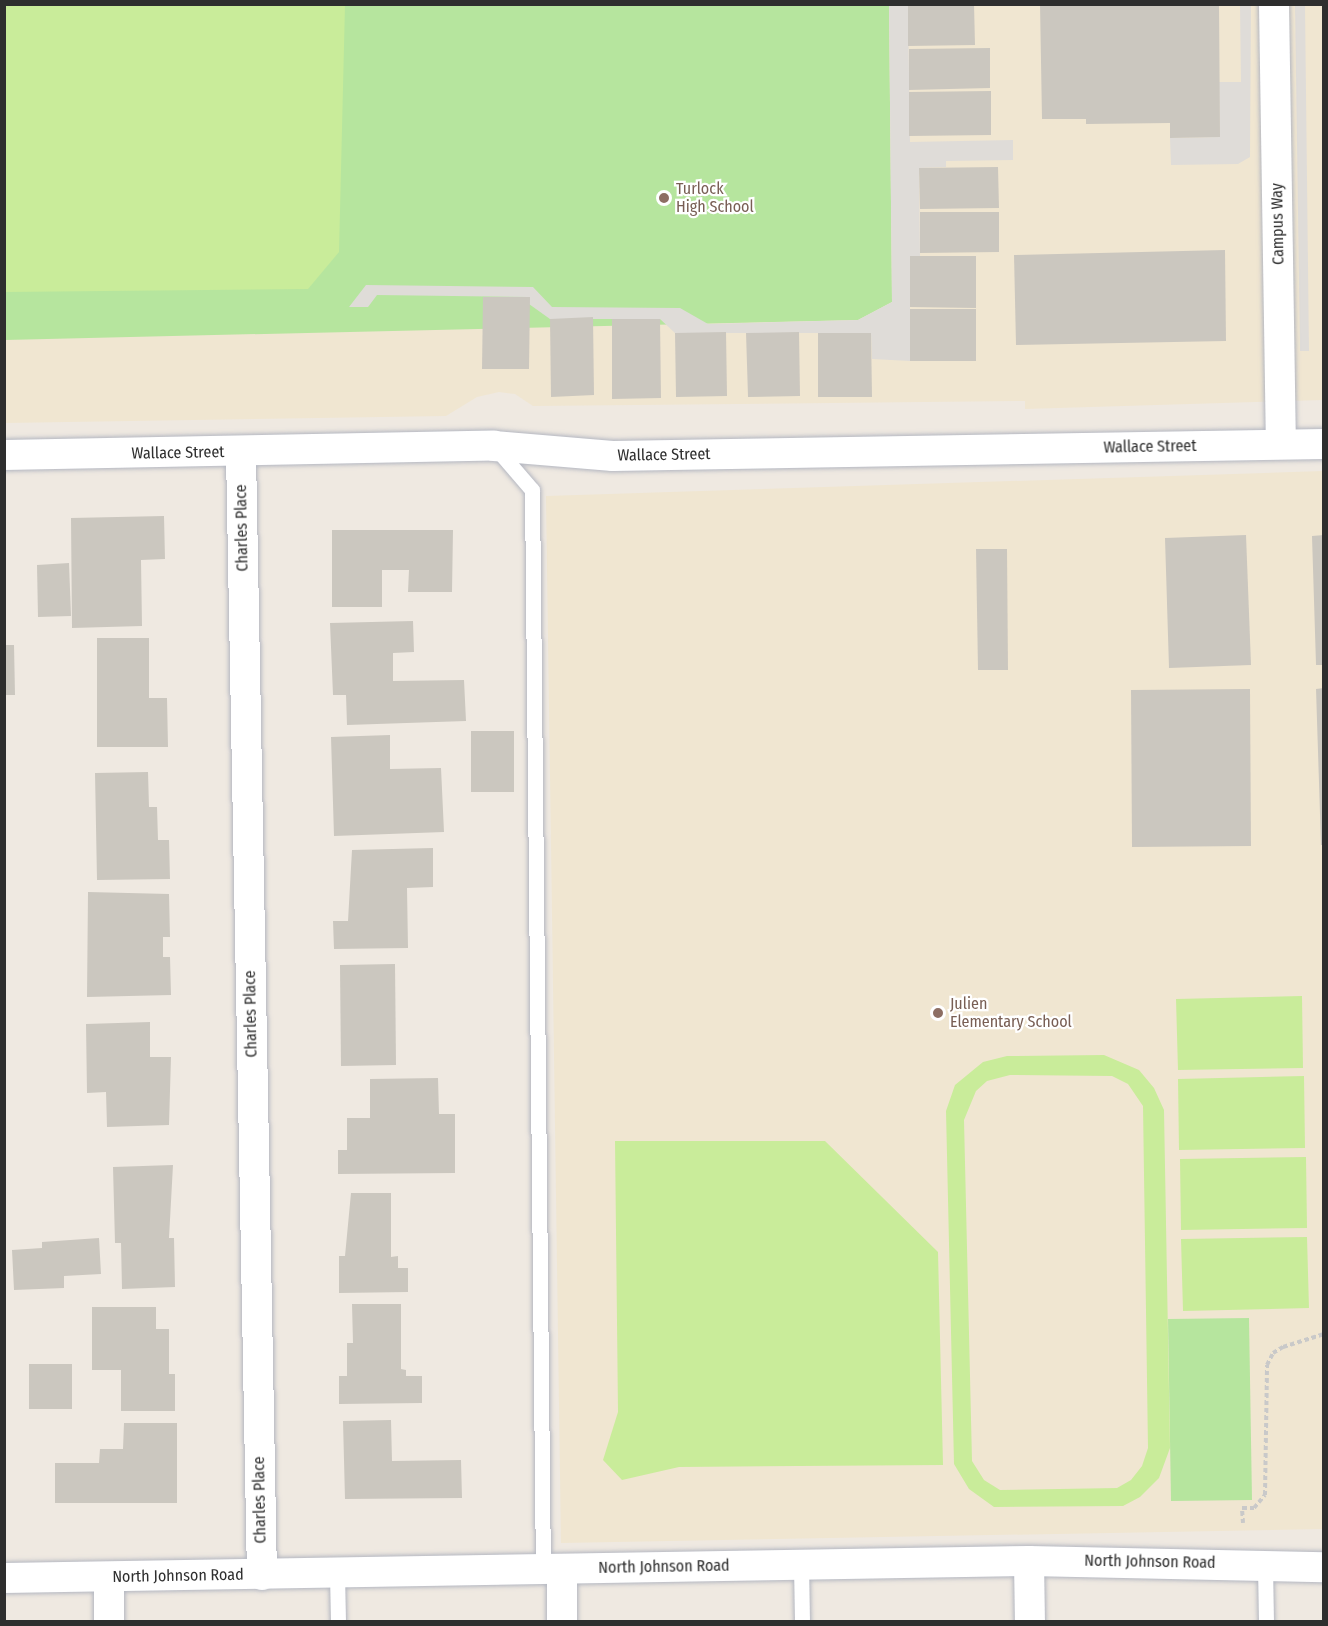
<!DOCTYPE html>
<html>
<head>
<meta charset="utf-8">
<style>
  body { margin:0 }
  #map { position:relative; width:1328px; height:1626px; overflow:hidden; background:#efe9e1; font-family:"Fira Sans Condensed",sans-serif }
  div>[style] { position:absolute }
  .education>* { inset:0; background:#f0e6d1 }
  .green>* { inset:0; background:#b6e59e }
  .pitch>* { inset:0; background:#c9ec9a }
  .plaza>* { inset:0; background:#dfdcd8 }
  .building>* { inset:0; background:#cbc7bf }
  .path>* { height:4px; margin-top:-2px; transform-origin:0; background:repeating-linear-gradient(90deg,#c9c9c9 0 4.5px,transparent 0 7.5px) }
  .roads { filter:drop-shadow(0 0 2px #b4b7c1) drop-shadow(0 0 2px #b4b7c1) }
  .service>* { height:15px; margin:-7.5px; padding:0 7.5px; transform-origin:7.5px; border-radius:7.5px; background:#fff }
  .minor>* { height:30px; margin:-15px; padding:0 15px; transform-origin:15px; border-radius:15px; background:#fff }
  .dots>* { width:16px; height:16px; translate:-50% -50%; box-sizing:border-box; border:3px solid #fff; border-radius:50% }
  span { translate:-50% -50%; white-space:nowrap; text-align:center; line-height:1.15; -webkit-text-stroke:4.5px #fff; paint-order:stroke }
  .education-label { font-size:16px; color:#785e54 }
  .left { translate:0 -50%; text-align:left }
  .street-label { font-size:16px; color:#2e2e2e }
  .frame { position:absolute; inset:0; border:6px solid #2e2e2e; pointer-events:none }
</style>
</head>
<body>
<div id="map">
  <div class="education">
    <i style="clip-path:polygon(4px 5px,1323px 5px,1323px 400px,1025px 409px,1025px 401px,533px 406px,515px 394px,499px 392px,477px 397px,446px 416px,5px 423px)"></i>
    <i style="clip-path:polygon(1323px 471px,1323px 1529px,561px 1543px,546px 496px)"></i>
  </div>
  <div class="green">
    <i style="clip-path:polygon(4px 5px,889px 5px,892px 302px,858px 320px,5px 340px)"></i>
    <i style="clip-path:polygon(1249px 1318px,1252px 1500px,1171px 1501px,1168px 1319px)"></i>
  </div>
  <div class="pitch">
    <i style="clip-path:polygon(4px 5px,345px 5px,339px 252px,308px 289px,5px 292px)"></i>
    <i style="clip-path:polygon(1302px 996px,1303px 1068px,1178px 1070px,1176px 999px)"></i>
    <i style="clip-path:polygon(evenodd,1104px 1055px,1139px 1070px,1154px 1088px,1164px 1110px,1170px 1448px,1159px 1478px,1140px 1497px,1123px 1506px,994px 1507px,969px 1489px,954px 1464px,946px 1111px,955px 1085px,983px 1062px,1007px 1056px,1104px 1055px,1010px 1075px,1112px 1076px,1128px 1084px,1143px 1106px,1148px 1448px,1142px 1466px,1131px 1480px,1117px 1488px,1000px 1490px,984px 1480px,972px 1461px,964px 1120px,976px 1091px,987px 1081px,1010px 1075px)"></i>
    <i style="clip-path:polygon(1304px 1076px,1305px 1148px,1179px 1150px,1178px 1079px)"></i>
    <i style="clip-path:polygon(615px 1141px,825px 1141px,938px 1252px,943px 1465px,679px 1467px,622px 1480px,603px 1460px,618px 1412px)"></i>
    <i style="clip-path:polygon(1306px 1157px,1307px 1228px,1181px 1230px,1180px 1159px)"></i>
    <i style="clip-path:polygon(1307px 1237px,1309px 1308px,1183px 1311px,1181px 1239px)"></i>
  </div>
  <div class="plaza">
    <i style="clip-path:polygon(889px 5px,908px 5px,910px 142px,1013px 140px,1013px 160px,946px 161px,946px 167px,919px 168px,920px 256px,910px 256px,910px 361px,872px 359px,871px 333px,675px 333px,660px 319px,550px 319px,529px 304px,529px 297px,377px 295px,368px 307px,349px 307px,366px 285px,533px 287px,552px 307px,680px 308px,708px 324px,858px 320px,892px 302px)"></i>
    <i style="clip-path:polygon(1240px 5px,1251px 5px,1250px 157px,1238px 164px,1171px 165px,1170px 138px,1220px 137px,1219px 82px,1241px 82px)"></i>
    <i style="clip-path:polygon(1295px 5px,1305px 5px,1309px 351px,1300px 351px)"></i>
  </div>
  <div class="building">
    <i style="clip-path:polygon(908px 4px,974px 4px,975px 45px,908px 46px)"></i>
    <i style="clip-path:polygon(1040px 4px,1219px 4px,1220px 137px,1170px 138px,1170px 123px,1086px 124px,1086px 119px,1042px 119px)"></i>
    <i style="clip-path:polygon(990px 48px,990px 88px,909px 90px,909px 49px)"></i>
    <i style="clip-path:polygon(991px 91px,991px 135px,909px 136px,909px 92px)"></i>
    <i style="clip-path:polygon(998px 167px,999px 208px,920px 209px,919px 168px)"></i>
    <i style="clip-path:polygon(920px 212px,999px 212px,999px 252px,920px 253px)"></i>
    <i style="clip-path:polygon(1225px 250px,1226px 341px,1016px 345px,1014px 255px)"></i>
    <i style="clip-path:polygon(910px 256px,976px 256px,976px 308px,910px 307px)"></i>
    <i style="clip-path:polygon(483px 297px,530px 297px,529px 369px,482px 369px)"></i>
    <i style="clip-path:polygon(910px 309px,976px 309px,976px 361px,910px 361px)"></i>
    <i style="clip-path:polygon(593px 317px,594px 395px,551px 397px,550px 319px)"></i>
    <i style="clip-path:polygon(612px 319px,660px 319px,661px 398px,612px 399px)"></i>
    <i style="clip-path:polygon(726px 332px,727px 396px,676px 397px,675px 333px)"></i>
    <i style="clip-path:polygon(799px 332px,800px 396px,748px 397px,746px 333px)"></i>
    <i style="clip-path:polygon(818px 333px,871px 333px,872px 397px,818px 397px)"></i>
    <i style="clip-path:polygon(164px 516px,165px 559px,141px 560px,142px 626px,72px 628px,71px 518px)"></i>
    <i style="clip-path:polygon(332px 530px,453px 530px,452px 592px,408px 592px,409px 570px,382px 570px,382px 607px,332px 607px)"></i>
    <i style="clip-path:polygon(1246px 535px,1251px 665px,1169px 668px,1165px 538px)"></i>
    <i style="clip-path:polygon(1324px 535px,1324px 665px,1316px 665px,1312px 536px)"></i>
    <i style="clip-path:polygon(976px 549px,1007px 549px,1008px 670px,978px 670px)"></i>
    <i style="clip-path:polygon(69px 563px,71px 616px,38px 617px,37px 565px)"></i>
    <i style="clip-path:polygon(413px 621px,414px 652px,393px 653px,393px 681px,464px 680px,466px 721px,347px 725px,346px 695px,333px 695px,330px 623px)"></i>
    <i style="clip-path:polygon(97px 638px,149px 638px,149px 698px,167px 698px,168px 747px,97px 747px)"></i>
    <i style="clip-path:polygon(4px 645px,14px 645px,15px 695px,4px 695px)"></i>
    <i style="clip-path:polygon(1324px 688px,1324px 845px,1321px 845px,1316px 689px)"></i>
    <i style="clip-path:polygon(1250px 689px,1251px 846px,1132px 847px,1131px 690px)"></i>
    <i style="clip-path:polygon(471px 731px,514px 731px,514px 792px,471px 792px)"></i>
    <i style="clip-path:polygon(390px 735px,390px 769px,441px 768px,444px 832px,334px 836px,331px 737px)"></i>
    <i style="clip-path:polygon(148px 772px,149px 807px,157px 807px,158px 840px,169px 840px,170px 879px,97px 880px,95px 773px)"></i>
    <i style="clip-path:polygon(433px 848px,433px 887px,407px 888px,408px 948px,334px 949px,333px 921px,348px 921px,352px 850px)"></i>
    <i style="clip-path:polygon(88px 892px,169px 894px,170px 937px,163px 937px,163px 957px,170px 957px,171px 995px,87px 997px)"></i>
    <i style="clip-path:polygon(395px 964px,396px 1065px,341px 1066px,340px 965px)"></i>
    <i style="clip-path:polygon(150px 1022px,150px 1057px,171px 1057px,169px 1125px,107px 1127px,106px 1092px,87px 1093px,86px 1024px)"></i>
    <i style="clip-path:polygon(438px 1078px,439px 1114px,455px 1114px,455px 1173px,338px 1174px,338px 1150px,347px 1150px,347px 1118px,370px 1118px,370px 1079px)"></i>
    <i style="clip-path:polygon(173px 1165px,169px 1238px,174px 1238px,175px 1287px,122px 1289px,121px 1243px,115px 1243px,113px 1167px)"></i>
    <i style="clip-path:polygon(351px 1193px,391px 1193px,391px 1257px,398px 1256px,398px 1268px,408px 1268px,408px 1292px,339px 1293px,339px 1256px,345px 1256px)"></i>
    <i style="clip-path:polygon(99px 1238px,101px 1274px,64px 1276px,64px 1288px,14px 1290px,12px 1250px,42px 1248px,42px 1242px)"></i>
    <i style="clip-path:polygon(352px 1304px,401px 1304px,401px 1369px,406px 1370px,406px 1376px,422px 1376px,422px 1403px,339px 1404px,339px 1376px,347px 1376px,347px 1343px,353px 1343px)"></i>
    <i style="clip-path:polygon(92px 1307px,156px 1307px,156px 1329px,169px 1329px,169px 1374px,175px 1374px,175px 1411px,121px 1411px,121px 1370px,92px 1370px)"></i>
    <i style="clip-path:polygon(29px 1364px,72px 1364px,72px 1409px,29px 1409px)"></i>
    <i style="clip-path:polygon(391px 1420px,392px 1461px,461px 1460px,462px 1498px,345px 1499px,343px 1421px)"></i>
    <i style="clip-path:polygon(124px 1423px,177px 1423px,177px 1503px,55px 1503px,55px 1463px,99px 1463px,100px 1449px,123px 1449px)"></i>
  </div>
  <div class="path">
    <i style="left:1243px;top:1523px;width:15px;rotate:-94deg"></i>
    <i style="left:1242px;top:1508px;width:12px"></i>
    <i style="left:1254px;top:1508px;width:17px;rotate:-50deg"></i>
    <i style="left:1265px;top:1495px;width:130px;rotate:-89.1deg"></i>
    <i style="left:1267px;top:1365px;width:13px;rotate:-63deg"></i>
    <i style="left:1273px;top:1353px;width:12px;rotate:-31deg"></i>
    <i style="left:1283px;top:1347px;width:43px;rotate:-17.6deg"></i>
  </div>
  <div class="roads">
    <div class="service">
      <i style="left:496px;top:448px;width:55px;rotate:49.4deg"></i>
      <i style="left:532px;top:490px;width:1079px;rotate:89.42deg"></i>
      <i style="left:801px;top:1564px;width:58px;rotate:89deg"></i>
      <i style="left:1265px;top:1565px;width:57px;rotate:89deg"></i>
      <i style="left:337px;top:1573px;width:49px;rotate:88.8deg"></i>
    </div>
    <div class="minor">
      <i style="left:1274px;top:4px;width:440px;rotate:89.1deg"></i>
      <i style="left:241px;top:453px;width:1122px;rotate:88.93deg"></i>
      <i style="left:4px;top:455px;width:490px;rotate:-1.1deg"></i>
      <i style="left:494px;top:446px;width:119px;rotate:4.8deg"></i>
      <i style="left:613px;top:456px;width:711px;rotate:-0.97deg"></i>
      <i style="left:1029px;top:1561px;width:61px;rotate:89.1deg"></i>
      <i style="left:562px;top:1569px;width:53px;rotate:90deg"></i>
      <i style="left:4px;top:1578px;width:1025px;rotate:-0.95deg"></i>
      <i style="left:1029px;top:1561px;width:295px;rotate:1.2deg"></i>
      <i style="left:109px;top:1578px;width:44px;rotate:90deg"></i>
    </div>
  </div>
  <div class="dots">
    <i style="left:664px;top:198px;background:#8d6e63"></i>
    <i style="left:938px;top:1013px;background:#8d6e63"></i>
  </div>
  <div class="education-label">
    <span class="left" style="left:676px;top:198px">Turlock<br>High School</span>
    <span class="left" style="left:950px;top:1013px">Julien<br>Elementary School</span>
  </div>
  <div class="street-label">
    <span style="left:1278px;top:224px;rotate:-91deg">Campus Way</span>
    <span style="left:1150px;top:447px;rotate:-1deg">Wallace Street</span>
    <span style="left:178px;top:453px;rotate:-1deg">Wallace Street</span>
    <span style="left:664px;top:455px;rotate:-1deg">Wallace Street</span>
    <span style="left:242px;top:528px;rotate:-91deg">Charles Place</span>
    <span style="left:251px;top:1014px;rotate:-91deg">Charles Place</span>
    <span style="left:260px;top:1500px;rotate:-91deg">Charles Place</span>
    <span style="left:1150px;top:1562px;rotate:1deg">North Johnson Road</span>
    <span style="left:664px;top:1567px;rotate:-1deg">North Johnson Road</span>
    <span style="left:178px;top:1576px;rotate:-1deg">North Johnson Road</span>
  </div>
  <div class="frame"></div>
</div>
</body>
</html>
